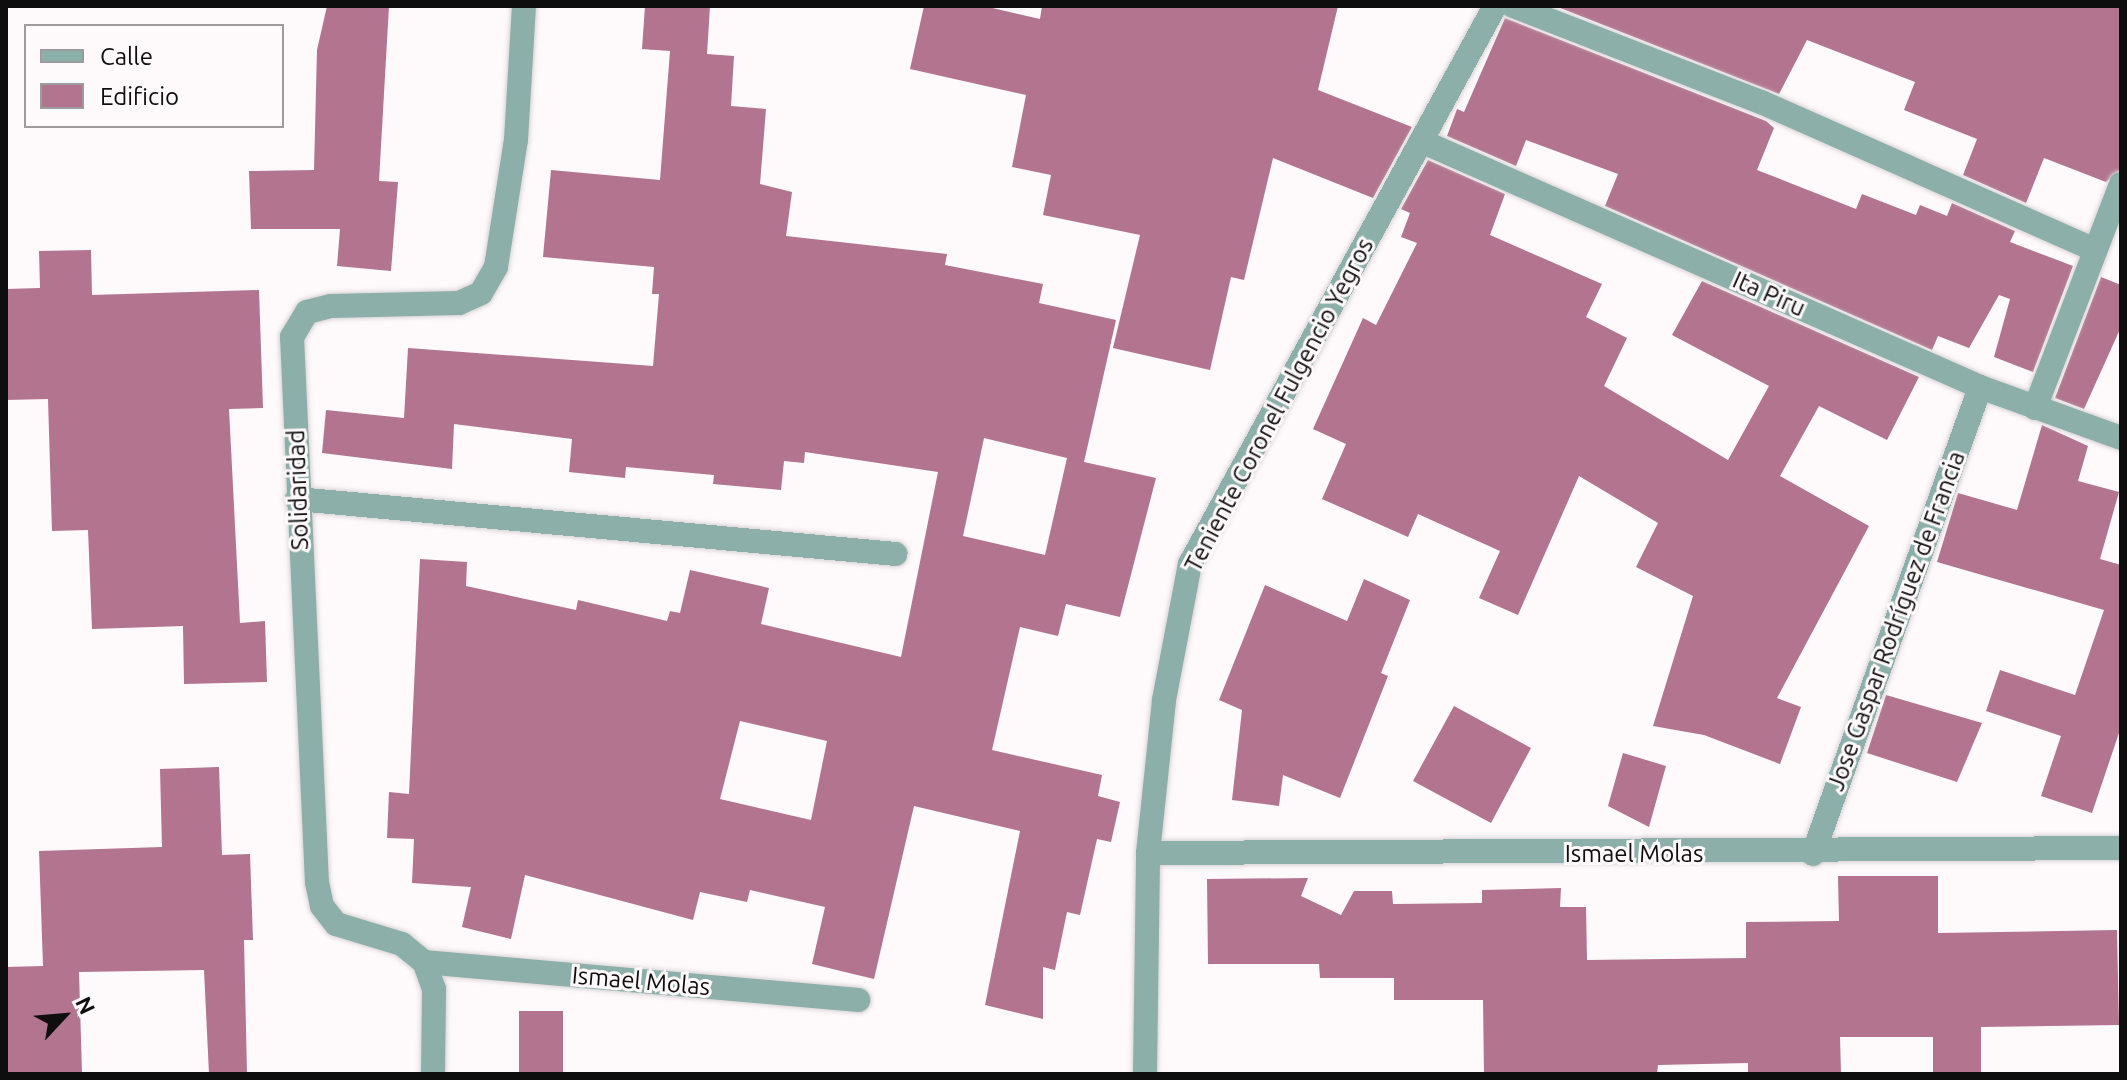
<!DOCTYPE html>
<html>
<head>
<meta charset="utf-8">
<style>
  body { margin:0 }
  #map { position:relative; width:2127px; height:1080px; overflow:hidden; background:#fef9fb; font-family:Ubuntu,sans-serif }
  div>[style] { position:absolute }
  .building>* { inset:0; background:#b2748e }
  .roads { filter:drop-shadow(0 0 2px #d8d3d5) drop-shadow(0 0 2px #d8d3d5) }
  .street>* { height:24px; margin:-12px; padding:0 12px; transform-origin:12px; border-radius:12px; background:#8dafa9 }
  span { translate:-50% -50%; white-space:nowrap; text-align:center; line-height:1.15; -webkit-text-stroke:6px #fef9fb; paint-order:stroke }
  .street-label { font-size:24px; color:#0f0e0e }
  .frame { position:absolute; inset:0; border:8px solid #0f0e0e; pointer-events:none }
  .legend { position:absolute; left:24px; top:24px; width:260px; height:104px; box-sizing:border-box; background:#fef9fb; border:2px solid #9e9b9c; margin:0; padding:10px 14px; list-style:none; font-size:24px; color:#0f0e0e }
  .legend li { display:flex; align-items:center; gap:16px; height:40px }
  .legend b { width:40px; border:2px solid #9e9b9c }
  .north { position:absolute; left:24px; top:976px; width:80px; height:80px; -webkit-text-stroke:6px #fef9fb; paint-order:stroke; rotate:64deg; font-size:22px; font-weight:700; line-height:32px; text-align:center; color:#0f0e0e }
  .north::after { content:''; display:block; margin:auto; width:28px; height:36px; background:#0f0e0e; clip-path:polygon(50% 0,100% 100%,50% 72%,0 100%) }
</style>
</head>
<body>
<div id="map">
  <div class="building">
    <i style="clip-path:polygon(327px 6px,389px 6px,379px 181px,398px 182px,391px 271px,337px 266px,340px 229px,251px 229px,249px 171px,314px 170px,317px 50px)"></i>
    <i style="clip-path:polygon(evenodd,645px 6px,710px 6px,707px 54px,734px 56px,731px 106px,766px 109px,760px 184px,792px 192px,786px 236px,947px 254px,945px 265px,1043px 284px,1039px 303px,1116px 320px,1084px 462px,1156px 478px,1120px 617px,1066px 604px,1058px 636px,1020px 627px,992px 750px,1102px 775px,1098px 796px,1120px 802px,1111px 842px,1097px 839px,1080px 915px,1067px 912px,1055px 970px,1043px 967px,1043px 1019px,985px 1005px,1020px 831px,914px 806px,874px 979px,812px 964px,825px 907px,750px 890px,747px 902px,700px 892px,693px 920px,525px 875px,511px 939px,462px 927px,471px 887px,412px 883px,414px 839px,387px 838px,389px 792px,409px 794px,420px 559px,467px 562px,466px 586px,576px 610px,578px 600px,667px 621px,670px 611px,680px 613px,690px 570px,769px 588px,761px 624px,901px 657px,938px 472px,805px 452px,804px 463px,784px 461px,781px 490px,713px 484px,714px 475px,626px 467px,625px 478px,569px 472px,572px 439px,454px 424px,452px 469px,322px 453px,326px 410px,404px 418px,408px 348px,653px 366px,659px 294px,652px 294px,654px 267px,543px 257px,551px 170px,660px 180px,670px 51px,642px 49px,645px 6px,984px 438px,1067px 458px,1045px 555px,963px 536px,984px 438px,645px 6px,740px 721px,827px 741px,811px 820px,720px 799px,740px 721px)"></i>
    <i style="clip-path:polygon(924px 6px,984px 6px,1040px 19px,1042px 6px,1338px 6px,1318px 90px,1412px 127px,1373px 198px,1273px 158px,1244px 280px,1231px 277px,1210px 370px,1113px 348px,1140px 235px,1043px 215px,1051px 175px,1012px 167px,1026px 95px,910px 69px)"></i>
    <i style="clip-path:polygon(1555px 6px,2121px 6px,2121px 169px,2106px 182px,2044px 158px,2026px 203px,1963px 175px,1977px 139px,1904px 110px,1915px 82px,1807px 40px,1779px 94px)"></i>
    <i style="clip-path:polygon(1505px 18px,1766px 121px,1774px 128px,1757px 170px,1856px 209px,1862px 194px,1916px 215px,1920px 205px,1947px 216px,1952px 203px,2015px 231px,2010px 242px,2073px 266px,2033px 372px,1994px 357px,2010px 299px,1999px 295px,1969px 348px,1938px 336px,1932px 350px,1605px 206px,1618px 174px,1526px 140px,1516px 166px,1447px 136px,1457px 109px,1464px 112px)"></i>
    <i style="clip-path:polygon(1428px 160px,1505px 194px,1490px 235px,1602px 284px,1586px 317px,1627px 338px,1604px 386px,1728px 460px,1769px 386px,1672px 335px,1702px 281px,1919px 377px,1887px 440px,1819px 406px,1780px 476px,1869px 526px,1777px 698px,1801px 707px,1780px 764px,1704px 735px,1653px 726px,1693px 596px,1636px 567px,1658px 523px,1579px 476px,1518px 615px,1479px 598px,1500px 551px,1418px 514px,1408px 537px,1322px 499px,1346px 444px,1313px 429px,1363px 318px,1376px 325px,1417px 243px,1401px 237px,1410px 213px,1401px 209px)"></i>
    <i style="clip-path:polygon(91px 250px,92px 295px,259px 290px,263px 408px,229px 409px,240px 623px,265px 621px,267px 682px,184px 684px,183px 626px,92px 629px,88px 530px,52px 531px,48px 399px,6px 400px,6px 289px,40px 288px,39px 251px)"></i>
    <i style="clip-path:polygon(2101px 277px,2121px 285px,2121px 327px,2084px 409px,2055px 398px)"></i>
    <i style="clip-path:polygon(2042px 425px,2088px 446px,2078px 481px,2119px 492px,2100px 559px,2121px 565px,2121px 727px,2092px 813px,2041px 796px,2061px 736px,1986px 711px,2000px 670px,2075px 695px,2104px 610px,1937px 562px,1958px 493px,2017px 510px)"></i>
    <i style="clip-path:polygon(1364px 579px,1410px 600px,1381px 673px,1388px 676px,1340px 798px,1283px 775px,1279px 806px,1232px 800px,1242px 710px,1219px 700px,1265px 585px,1347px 621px)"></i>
    <i style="clip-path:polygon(1886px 695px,1982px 723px,1957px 782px,1867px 753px)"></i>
    <i style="clip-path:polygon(1454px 706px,1531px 748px,1491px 823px,1413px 781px)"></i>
    <i style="clip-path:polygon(1623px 753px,1666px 766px,1649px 827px,1608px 806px)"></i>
    <i style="clip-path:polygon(219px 767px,222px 855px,250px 854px,253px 940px,244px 940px,247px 1074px,209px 1074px,204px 970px,79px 972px,82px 1073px,6px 1074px,6px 967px,43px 966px,39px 851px,162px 847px,160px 769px)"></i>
    <i style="clip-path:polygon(1838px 876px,1938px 876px,1938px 933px,2117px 930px,2119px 1025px,1981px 1027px,1981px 1074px,1933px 1074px,1933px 1037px,1840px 1037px,1841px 1074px,1748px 1074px,1748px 1063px,1658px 1065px,1657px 1074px,1484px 1074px,1483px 1000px,1394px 1000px,1394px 978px,1320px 978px,1319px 964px,1208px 964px,1207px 879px,1308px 878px,1301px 896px,1341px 915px,1354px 891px,1392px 891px,1393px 904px,1482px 903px,1482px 890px,1561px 888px,1560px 907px,1586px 907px,1587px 960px,1746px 958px,1746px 922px,1839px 921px)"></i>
    <i style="clip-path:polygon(519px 1011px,563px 1011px,563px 1074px,519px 1074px)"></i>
  </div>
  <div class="roads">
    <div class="street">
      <i style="left:1513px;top:6px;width:266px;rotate:21.2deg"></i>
      <i style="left:1761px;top:102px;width:365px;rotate:23.9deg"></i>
      <i style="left:1421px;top:141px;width:611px;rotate:23.75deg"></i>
      <i style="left:1980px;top:387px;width:150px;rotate:19.9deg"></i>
      <i style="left:2035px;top:408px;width:240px;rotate:-69deg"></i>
      <i style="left:297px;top:499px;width:601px;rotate:5.25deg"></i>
      <i style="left:1148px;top:853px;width:973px;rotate:-0.29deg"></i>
      <i style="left:1813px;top:854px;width:496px;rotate:-70.3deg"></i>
      <i style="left:424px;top:962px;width:436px;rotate:5deg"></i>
      <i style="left:433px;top:1074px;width:85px;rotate:-89.3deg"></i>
      <i style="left:434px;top:989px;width:29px;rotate:-110deg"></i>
      <i style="left:424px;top:962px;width:28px;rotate:-141deg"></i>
      <i style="left:402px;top:944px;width:69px;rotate:-163.1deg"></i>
      <i style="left:336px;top:924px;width:23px;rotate:-128deg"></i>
      <i style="left:322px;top:906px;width:24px;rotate:-102deg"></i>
      <i style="left:317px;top:883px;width:547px;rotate:-92.62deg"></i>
      <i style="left:292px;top:337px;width:29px;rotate:-59deg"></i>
      <i style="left:307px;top:312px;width:25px;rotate:-14deg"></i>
      <i style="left:331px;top:306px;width:128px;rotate:-1.3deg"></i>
      <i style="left:459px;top:303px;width:24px;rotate:-24deg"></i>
      <i style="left:481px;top:293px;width:30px;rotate:-60deg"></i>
      <i style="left:496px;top:267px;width:129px;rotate:-81.1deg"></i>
      <i style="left:516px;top:140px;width:134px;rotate:-86.6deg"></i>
      <i style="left:1145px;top:1074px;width:221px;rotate:-89.2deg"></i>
      <i style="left:1148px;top:853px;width:154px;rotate:-84deg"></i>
      <i style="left:1164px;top:700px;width:138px;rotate:-79.2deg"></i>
      <i style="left:1190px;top:564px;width:636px;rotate:-61.34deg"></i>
    </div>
  </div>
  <div class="street-label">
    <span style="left:1769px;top:294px;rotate:24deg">Ita Piru</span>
    <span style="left:1279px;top:405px;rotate:-62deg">Teniente Coronel Fulgencio Yegros</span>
    <span style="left:298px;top:490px;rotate:-92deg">Solidaridad</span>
    <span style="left:1896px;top:621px;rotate:-70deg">Jose Gaspar Rodríguez de Francia</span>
    <span style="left:1634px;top:854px">Ismael Molas</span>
    <span style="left:641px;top:981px;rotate:5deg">Ismael Molas</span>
  </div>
  <div class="frame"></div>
  <ul class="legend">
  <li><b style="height:10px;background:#8dafa9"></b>Calle</li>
  <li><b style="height:22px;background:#b2748e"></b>Edificio</li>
  </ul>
  <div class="north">N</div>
</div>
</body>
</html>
